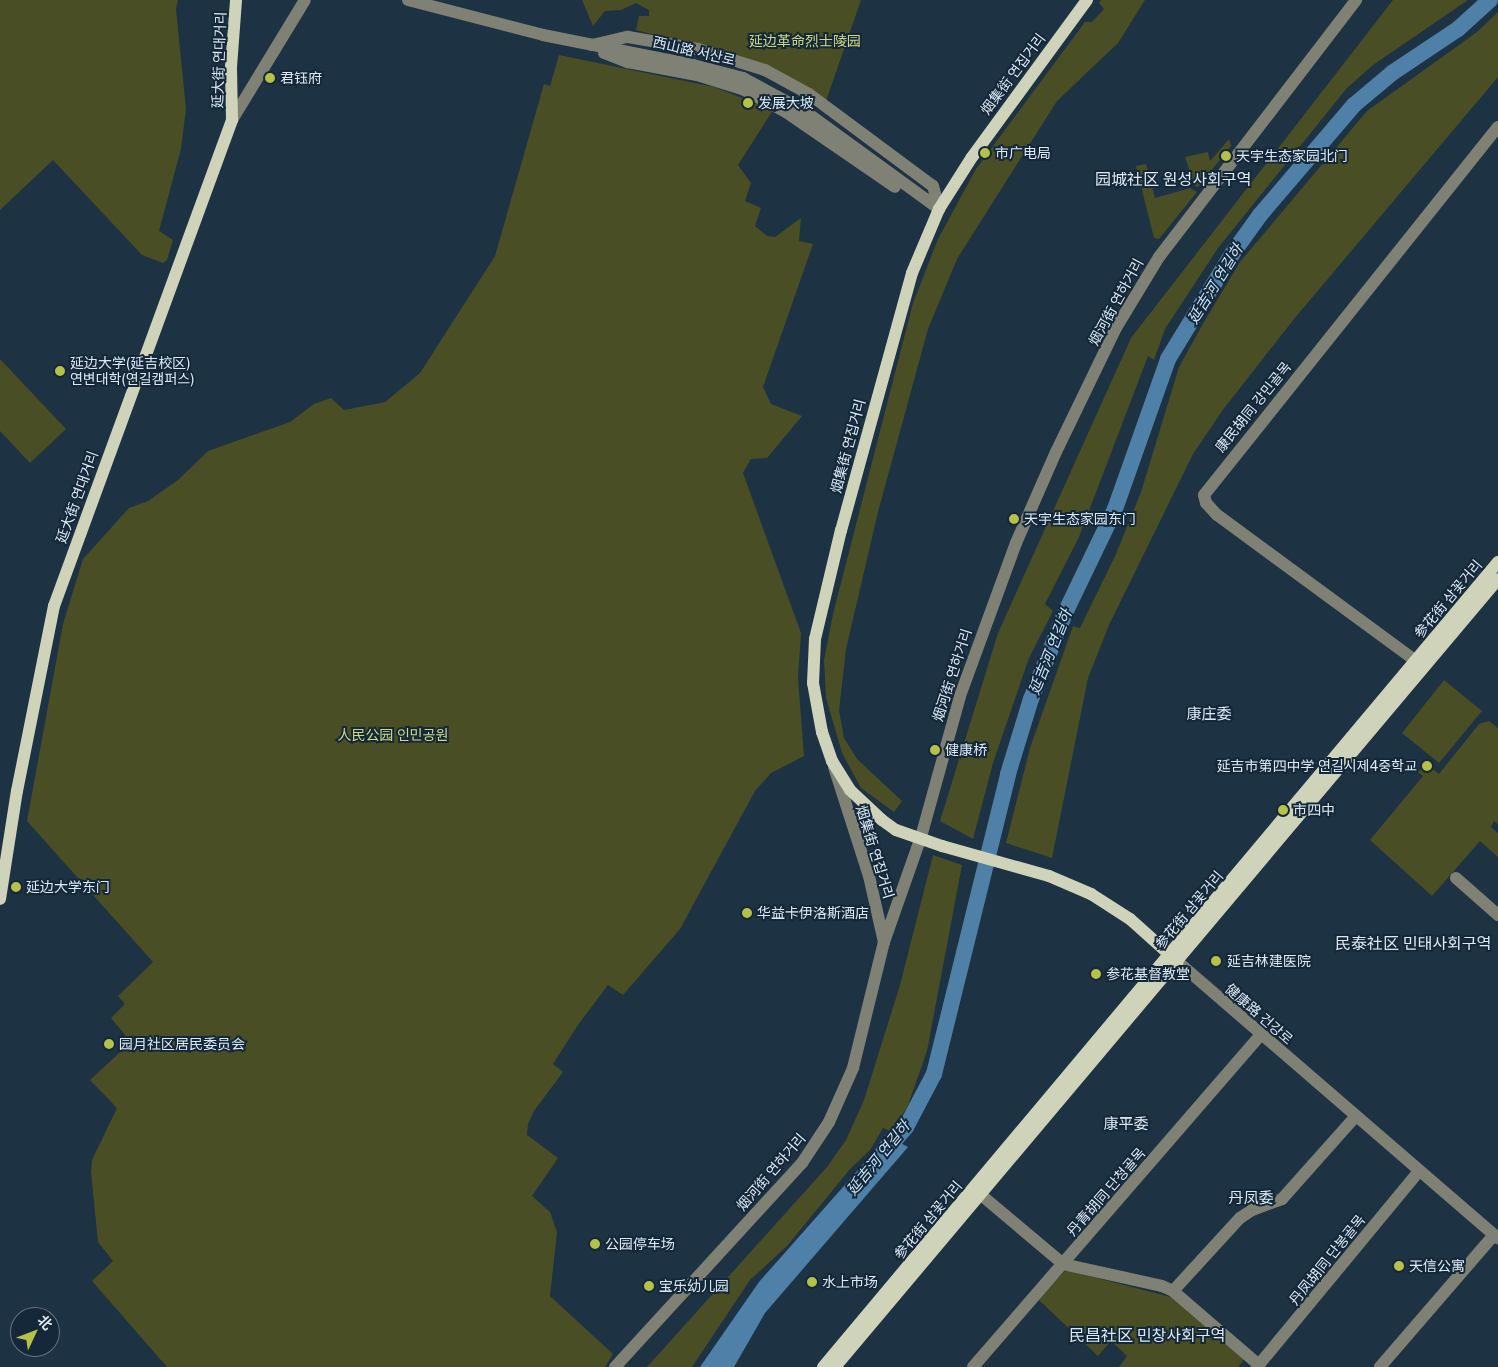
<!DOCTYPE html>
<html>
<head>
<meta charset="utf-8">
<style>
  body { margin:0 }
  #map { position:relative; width:1498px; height:1367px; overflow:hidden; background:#1d3243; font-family:"Public Sans","Noto Sans SC","Noto Sans KR",sans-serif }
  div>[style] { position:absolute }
  .green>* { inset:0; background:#494e24 }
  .water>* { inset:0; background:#4f81a8 }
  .river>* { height:16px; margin:-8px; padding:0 8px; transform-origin:8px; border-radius:8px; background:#4f81a8 }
  .minor>* { height:12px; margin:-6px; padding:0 6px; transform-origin:6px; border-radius:6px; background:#808175 }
  .major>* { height:12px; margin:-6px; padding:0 6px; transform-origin:6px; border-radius:6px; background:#cfd3ba }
  .dots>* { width:14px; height:14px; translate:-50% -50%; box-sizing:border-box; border:2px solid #142839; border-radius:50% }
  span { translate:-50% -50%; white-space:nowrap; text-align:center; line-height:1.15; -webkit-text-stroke:4px #142839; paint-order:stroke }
  .park-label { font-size:14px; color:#cfd982 }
  .street-label { font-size:14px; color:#dce9f4 }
  .poi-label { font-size:14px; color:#dce9f4 }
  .left { translate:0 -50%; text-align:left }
  .right { translate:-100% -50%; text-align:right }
  .water-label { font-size:15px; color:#c6e2fa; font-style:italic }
  .neighbourhood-label { font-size:15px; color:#dce9f4 }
  .quarter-label { font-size:16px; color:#dce9f4 }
  .north { position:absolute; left:10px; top:1307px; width:50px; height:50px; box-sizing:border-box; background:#142839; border:1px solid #647584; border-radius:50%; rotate:47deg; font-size:14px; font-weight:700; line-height:20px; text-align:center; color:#dce9f4 }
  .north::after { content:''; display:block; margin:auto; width:18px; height:22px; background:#b6c149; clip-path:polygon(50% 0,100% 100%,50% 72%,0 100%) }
</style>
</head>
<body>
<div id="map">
  <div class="green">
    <i style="clip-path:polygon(0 0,178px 0,176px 9px,186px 109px,181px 149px,159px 231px,173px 240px,167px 260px,163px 263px,142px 255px,53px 160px,0 210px)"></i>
    <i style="clip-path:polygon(582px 0,861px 0,826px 101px,697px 46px,636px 30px,639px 16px,649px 16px,649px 10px,636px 3px,621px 10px,605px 11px,593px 26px)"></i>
    <i style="clip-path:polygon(1101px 0,1145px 0,1118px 43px,1057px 101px,957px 259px,928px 329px,878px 512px,846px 649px,839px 710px,844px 738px,857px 759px,902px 801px,894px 812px,861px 788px,842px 753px,826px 698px,824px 660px,833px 614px,913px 303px,938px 239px,976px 169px,1085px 22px,1092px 22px,1104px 9px,1099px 3px)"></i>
    <i style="clip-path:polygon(1393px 0,1468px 0,1373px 65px,1347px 88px,1218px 248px,1165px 329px,1154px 360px,1148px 356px,1079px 537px,1045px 604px,1053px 611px,1029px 658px,993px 763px,973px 839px,940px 821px,998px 633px,1131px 338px)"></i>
    <i style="clip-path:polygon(1498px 12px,1498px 77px,1294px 319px,1222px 411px,1193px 454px,1109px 625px,1088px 678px,1052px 858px,1006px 843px,1030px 748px,1073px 626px,1080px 628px,1116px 554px,1141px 492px,1179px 367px,1204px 322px,1240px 262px,1367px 111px,1477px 32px)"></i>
    <i style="clip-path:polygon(559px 55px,714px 87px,773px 110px,738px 165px,751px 183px,745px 201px,761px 208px,755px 226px,767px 236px,775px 237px,801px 218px,799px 241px,813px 244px,763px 387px,771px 404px,802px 416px,767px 458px,751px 459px,743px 473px,801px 633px,798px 678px,804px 756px,771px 773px,755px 791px,680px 929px,623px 995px,608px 985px,578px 1025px,553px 1064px,563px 1072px,534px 1111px,528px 1124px,527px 1135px,558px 1158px,532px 1196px,550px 1212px,557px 1232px,550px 1296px,613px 1354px,605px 1367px,167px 1367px,92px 1281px,113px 1261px,98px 1242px,91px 1172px,92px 1160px,117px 1108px,90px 1080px,131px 1042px,111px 1018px,125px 1004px,118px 996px,153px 962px,27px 821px,63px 624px,83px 559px,129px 508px,148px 501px,178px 480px,208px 451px,290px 422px,314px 404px,331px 398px,344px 410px,385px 402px,420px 373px,495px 256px,544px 84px,550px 86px)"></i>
    <i style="clip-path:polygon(1229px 139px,1231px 146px,1198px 187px,1195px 186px,1185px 157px,1208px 152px,1210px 161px)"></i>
    <i style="clip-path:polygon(1146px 164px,1155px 198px,1190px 188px,1197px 192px,1159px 239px,1154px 238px,1136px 166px)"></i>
    <i style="clip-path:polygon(0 359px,66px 429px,30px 463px,0 431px)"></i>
    <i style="clip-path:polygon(1444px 680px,1482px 711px,1439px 763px,1402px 733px)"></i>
    <i style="clip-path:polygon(1489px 721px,1498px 728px,1498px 824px,1494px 821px,1491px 827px,1498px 833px,1498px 857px,1480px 841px,1432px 896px,1370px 840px,1423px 776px,1418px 772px,1426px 764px,1439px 774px,1479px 724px)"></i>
    <i style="clip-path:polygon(933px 855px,962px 865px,927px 1051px,907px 1108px,890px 1131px,883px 1128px,870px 1150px,850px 1169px,787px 1246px,750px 1280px,692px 1367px,647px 1367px,827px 1167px,846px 1140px,864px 1100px,900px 985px)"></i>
    <i style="clip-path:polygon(1066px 1270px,1178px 1299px,1246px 1357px,1238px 1367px,1119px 1367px,1127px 1356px,1111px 1341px,1098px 1356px,1038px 1299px)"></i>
  </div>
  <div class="water">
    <i style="clip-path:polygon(885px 1135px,908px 1147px,765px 1313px,734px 1367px,700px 1367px,759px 1282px,874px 1152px)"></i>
  </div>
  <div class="river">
    <i style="left:881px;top:1156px;width:38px;rotate:-49deg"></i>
    <i style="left:906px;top:1127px;width:60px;rotate:-62.2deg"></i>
    <i style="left:934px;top:1074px;width:309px;rotate:-76.1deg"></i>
    <i style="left:1008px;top:774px;width:78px;rotate:-73deg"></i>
    <i style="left:1031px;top:699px;width:92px;rotate:-68.4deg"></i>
    <i style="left:1065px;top:613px;width:115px;rotate:-64.3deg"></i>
    <i style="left:1115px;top:509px;width:159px;rotate:-70.5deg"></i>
    <i style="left:1168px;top:359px;width:123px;rotate:-58.6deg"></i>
    <i style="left:1232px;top:254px;width:48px;rotate:-54.3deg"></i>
    <i style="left:1260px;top:215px;width:145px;rotate:-49.5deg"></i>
    <i style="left:1354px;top:105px;width:50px;rotate:-40.1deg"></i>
    <i style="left:1392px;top:73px;width:79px;rotate:-33.7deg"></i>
    <i style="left:1458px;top:29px;width:43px;rotate:-42.2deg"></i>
  </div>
  <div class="minor">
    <i style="left:408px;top:0;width:139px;rotate:14.5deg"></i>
    <i style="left:543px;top:35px;width:153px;rotate:11.3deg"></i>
    <i style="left:693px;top:65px;width:52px;rotate:14.6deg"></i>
    <i style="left:743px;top:78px;width:72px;rotate:28.4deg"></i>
    <i style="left:806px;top:112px;width:165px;rotate:36.1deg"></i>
    <i style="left:592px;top:45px;width:37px;rotate:-13deg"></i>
    <i style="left:628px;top:37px;width:71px;rotate:9.7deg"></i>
    <i style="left:698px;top:49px;width:70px;rotate:17.4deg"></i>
    <i style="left:765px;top:70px;width:50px;rotate:28.6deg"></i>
    <i style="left:809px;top:94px;width:154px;rotate:36.6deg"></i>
    <i style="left:933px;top:186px;width:24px;rotate:75deg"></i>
    <i style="left:604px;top:53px;width:26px;rotate:21deg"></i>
    <i style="left:628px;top:62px;width:70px;rotate:10.7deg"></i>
    <i style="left:697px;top:75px;width:47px;rotate:17.3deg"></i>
    <i style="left:742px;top:89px;width:50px;rotate:27.6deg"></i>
    <i style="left:786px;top:112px;width:132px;rotate:34.5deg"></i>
    <i style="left:232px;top:120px;width:140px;rotate:-58.7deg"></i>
    <i style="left:1416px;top:661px;width:248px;rotate:-143.7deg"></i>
    <i style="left:1216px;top:514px;width:15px;rotate:-132deg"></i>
    <i style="left:1206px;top:503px;width:8px;rotate:-104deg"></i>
    <i style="left:1204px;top:495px;width:471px;rotate:-51.4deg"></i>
    <i style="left:834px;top:767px;width:114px;rotate:72.2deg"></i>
    <i style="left:869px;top:876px;width:68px;rotate:77.2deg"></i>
    <i style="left:1456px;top:878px;width:56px;rotate:41.4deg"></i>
    <i style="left:1178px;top:962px;width:423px;rotate:40.8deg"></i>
    <i style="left:980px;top:1194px;width:109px;rotate:40.1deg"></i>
    <i style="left:1063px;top:1264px;width:101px;rotate:12.5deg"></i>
    <i style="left:1162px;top:1286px;width:12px;rotate:24deg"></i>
    <i style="left:1173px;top:1291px;width:113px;rotate:40.7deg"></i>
    <i style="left:1173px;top:1291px;width:99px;rotate:-47.5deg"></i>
    <i style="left:1240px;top:1218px;width:14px;rotate:-34deg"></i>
    <i style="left:1252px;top:1210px;width:32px;rotate:-20deg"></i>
    <i style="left:1282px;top:1199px;width:111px;rotate:-48.3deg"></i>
    <i style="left:615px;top:1367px;width:277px;rotate:-47.5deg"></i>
    <i style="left:802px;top:1163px;width:49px;rotate:-56.6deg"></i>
    <i style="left:829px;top:1122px;width:59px;rotate:-66deg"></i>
    <i style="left:853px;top:1068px;width:130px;rotate:-76.2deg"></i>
    <i style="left:884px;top:942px;width:111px;rotate:-70.6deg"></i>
    <i style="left:921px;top:837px;width:146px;rotate:-74.5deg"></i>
    <i style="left:960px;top:696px;width:163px;rotate:-69.9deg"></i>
    <i style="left:1016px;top:543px;width:99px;rotate:-66.3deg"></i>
    <i style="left:1056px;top:452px;width:138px;rotate:-64.2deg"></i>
    <i style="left:1116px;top:328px;width:83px;rotate:-58.8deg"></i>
    <i style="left:1159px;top:257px;width:324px;rotate:-52.5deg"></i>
    <i style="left:973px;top:1367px;width:440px;rotate:-49.1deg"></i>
    <i style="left:1257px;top:1367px;width:254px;rotate:-50.4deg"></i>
    <i style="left:1380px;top:1367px;width:174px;rotate:-49.2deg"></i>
  </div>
  <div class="major">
    <i style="left:1087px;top:0;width:195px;rotate:126.2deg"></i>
    <i style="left:972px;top:157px;width:62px;rotate:122.4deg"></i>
    <i style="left:939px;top:209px;width:69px;rotate:112.9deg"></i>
    <i style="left:912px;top:273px;width:267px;rotate:105.4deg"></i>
    <i style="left:841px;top:530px;width:112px;rotate:103.4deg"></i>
    <i style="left:815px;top:639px;width:44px;rotate:92.6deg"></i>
    <i style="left:813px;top:683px;width:50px;rotate:79.6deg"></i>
    <i style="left:822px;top:732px;width:31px;rotate:71deg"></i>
    <i style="left:832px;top:761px;width:34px;rotate:58deg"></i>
    <i style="left:850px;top:790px;width:44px;rotate:43.2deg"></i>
    <i style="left:882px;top:820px;width:17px;rotate:36deg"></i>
    <i style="left:896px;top:830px;width:49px;rotate:19.2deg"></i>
    <i style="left:942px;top:846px;width:111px;rotate:15.7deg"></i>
    <i style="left:1049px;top:876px;width:46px;rotate:23.2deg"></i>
    <i style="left:1091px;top:894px;width:46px;rotate:32.7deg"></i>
    <i style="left:1130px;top:919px;width:64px;rotate:41.9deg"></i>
    <i style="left:0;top:899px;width:109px;rotate:-81.1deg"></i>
    <i style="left:17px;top:791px;width:189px;rotate:-78.7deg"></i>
    <i style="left:54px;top:606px;width:518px;rotate:-69.88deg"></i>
    <i style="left:232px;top:120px;width:53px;rotate:-91.1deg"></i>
    <i style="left:231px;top:67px;width:67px;rotate:-85.7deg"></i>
    <i style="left:823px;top:1367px;width:1051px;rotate:-50.02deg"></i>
    <i style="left:835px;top:1367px;width:1030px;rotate:-49.92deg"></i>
  </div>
  <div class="dots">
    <i style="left:270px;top:78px;background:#b6c149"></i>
    <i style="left:748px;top:103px;background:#b6c149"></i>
    <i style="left:985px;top:153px;background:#b6c149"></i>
    <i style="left:1226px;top:156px;background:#b6c149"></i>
    <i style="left:60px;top:371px;background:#b6c149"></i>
    <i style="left:1014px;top:519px;background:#b6c149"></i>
    <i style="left:935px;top:750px;background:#b6c149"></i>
    <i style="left:1427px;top:766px;background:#b6c149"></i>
    <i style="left:1283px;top:810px;background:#b6c149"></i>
    <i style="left:16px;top:887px;background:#b6c149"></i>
    <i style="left:747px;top:913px;background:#b6c149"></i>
    <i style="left:1216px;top:961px;background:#b6c149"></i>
    <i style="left:1096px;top:974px;background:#b6c149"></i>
    <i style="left:109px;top:1044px;background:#b6c149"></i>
    <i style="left:595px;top:1244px;background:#b6c149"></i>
    <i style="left:1399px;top:1266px;background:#b6c149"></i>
    <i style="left:812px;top:1282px;background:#b6c149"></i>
    <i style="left:649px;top:1286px;background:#b6c149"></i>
  </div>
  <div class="park-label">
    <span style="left:805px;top:41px">延边革命烈士陵园</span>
    <span style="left:393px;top:735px">人民公园 인민공원</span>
  </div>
  <div class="street-label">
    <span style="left:694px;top:51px;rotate:13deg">西山路 서산로</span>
    <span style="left:219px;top:60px;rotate:-88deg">延大街 연대거리</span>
    <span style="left:1013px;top:74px;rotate:-53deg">烟集街 연집거리</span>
    <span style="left:1116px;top:302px;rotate:-61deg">烟河街 연하거리</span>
    <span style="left:1253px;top:407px;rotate:-51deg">康民胡同 강민골목</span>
    <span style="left:848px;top:446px;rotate:-75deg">烟集街 연집거리</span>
    <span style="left:77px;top:497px;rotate:-70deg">延大街 연대거리</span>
    <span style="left:1448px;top:599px;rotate:-50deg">参花街 삼꽃거리</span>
    <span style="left:952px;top:675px;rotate:-72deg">烟河街 연하거리</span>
    <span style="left:875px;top:852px;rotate:73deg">烟集街 연집거리</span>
    <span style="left:1189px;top:910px;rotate:-50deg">参花街 삼꽃거리</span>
    <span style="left:1259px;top:1014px;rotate:41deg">健康路 건강로</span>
    <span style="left:771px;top:1172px;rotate:-49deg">烟河街 연하거리</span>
    <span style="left:1106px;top:1192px;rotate:-49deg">丹青胡同 단청골목</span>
    <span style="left:928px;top:1220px;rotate:-50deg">参花街 삼꽃거리</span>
    <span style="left:1327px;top:1260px;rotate:-51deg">丹凤胡同 단봉골목</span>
  </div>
  <div class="poi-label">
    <span class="left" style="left:280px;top:78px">君钰府</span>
    <span class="left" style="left:758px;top:103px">发展大坡</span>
    <span class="left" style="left:995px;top:153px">市广电局</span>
    <span class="left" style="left:1236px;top:156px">天宇生态家园北门</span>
    <span class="left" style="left:70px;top:371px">延边大学(延吉校区)<br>연변대학(연길캠퍼스)</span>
    <span class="left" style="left:1024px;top:519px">天宇生态家园东门</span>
    <span class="left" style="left:945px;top:750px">健康桥</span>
    <span class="right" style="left:1417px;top:766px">延吉市第四中学 연길시제4중학교</span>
    <span class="left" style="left:1293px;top:810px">市四中</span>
    <span class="left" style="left:26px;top:887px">延边大学东门</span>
    <span class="left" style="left:757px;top:913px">华益卡伊洛斯酒店</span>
    <span class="left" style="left:1227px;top:961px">延吉林建医院</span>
    <span class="left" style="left:1106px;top:974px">参花基督教堂</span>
    <span class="left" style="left:119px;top:1044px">园月社区居民委员会</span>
    <span class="left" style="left:605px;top:1244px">公园停车场</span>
    <span class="left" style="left:1409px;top:1266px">天信公寓</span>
    <span class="left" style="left:822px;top:1282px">水上市场</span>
    <span class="left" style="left:659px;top:1286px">宝乐幼儿园</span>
  </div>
  <div class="water-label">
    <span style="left:1215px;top:284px;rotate:-58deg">延吉河 연길하</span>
    <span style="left:1050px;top:652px;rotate:-68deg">延吉河 연길하</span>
    <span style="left:878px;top:1158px;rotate:-51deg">延吉河 연길하</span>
  </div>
  <div class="neighbourhood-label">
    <span style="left:1209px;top:714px">康庄委</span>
    <span style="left:1126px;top:1124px">康平委</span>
    <span style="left:1251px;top:1198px">丹凤委</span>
  </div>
  <div class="quarter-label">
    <span style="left:1173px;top:180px">园城社区 원성사회구역</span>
    <span style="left:1413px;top:944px">民泰社区 민태사회구역</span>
    <span style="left:1147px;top:1336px">民昌社区 민창사회구역</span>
  </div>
  <div class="north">北</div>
</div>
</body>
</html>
